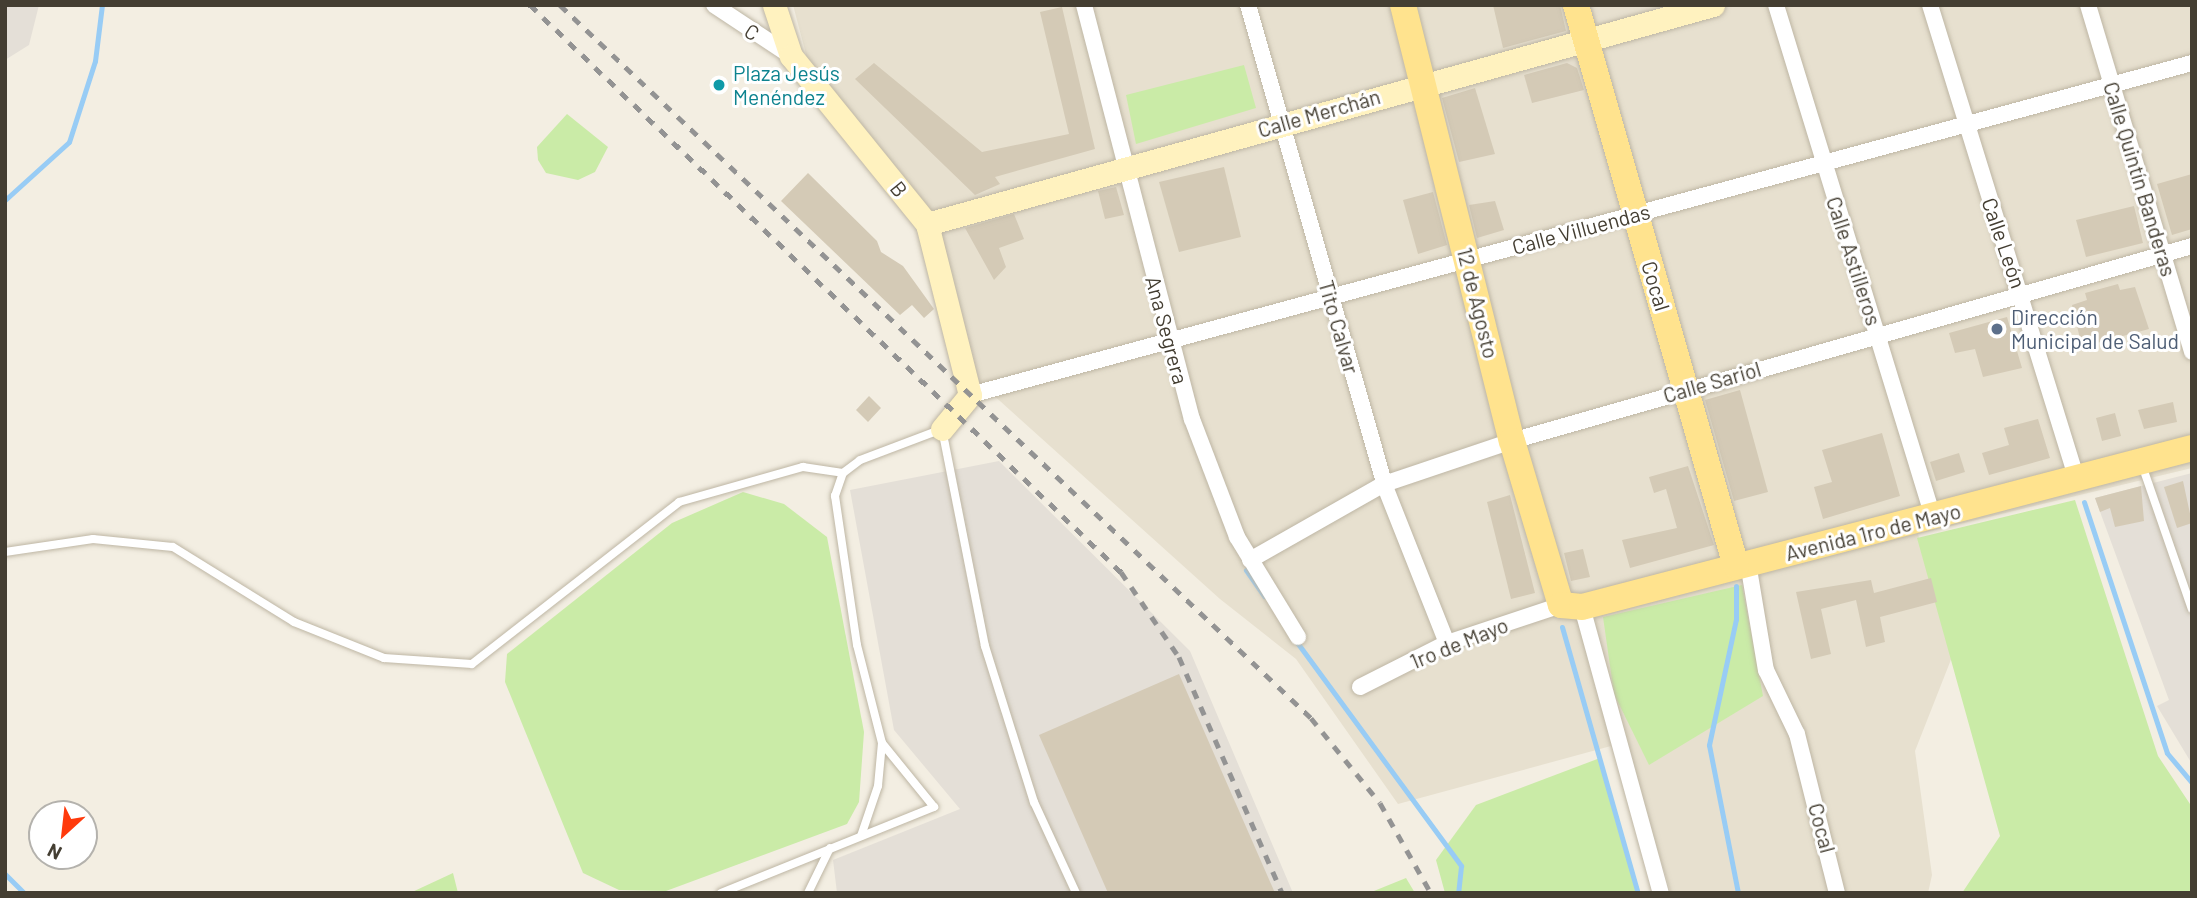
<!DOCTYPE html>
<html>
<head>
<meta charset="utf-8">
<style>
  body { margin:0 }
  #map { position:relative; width:2197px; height:898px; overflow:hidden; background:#f3eee2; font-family:Barlow,sans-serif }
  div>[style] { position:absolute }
  .residential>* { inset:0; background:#e7e0cf }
  .industrial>* { inset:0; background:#e4dfd7 }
  .green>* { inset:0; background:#caeba7 }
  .stream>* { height:5px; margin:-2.5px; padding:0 2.5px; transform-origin:2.5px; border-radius:2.5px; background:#98ccf5 }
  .building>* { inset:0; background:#d4cab6 }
  .roads { filter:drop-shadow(0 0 2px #beb6a4) drop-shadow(0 0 2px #beb6a4) }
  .lane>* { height:8px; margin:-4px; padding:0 4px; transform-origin:4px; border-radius:4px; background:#fff }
  .street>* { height:16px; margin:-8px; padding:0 8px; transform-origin:8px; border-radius:8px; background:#fff }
  .secondary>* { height:23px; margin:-11.5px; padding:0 11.5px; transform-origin:11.5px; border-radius:11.5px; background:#fff2bf }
  .primary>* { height:26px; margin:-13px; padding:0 13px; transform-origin:13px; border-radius:13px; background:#ffe38e }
  .rail>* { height:5px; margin-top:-2.5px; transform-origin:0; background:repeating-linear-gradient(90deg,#939393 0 9px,transparent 0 18px) }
  .dots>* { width:19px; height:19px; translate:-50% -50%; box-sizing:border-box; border:4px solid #fff; border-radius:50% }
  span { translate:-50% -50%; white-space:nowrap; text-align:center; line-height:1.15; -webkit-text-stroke:6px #fff; paint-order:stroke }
  .street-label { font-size:21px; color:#443e32 }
  .culture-label { font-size:21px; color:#0d838f }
  .left { translate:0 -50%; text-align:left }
  .service-label { font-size:21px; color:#4e5e75 }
  .frame { position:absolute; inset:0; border:7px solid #443e32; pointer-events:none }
  .north { position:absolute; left:28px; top:800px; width:70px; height:70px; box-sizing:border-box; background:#fff; border:2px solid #b4b2ad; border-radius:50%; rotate:207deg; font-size:19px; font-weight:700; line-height:28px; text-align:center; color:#443e32 }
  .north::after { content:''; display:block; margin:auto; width:24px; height:32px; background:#ff3a0c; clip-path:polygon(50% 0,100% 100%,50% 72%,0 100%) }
</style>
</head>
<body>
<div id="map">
  <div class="residential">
    <i style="clip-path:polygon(793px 5px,2192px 5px,2192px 468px,1918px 534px,1952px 657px,1915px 751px,1932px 875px,1928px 893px,1671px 893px,1646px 813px,1611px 746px,1398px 804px,1296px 659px,1220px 599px,960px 365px,922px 227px,807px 58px)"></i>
  </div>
  <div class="industrial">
    <i style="clip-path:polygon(5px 5px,39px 5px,29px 45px,5px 60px)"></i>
    <i style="clip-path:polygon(999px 461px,1190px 651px,1293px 893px,837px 893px,833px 860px,960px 809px,894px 730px,850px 490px)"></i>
    <i style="clip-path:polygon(2192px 473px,2192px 764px,2157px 706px,2169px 700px,2095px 498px)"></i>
  </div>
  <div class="green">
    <i style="clip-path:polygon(1244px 65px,1256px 108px,1136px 144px,1126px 95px)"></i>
    <i style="clip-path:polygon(567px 114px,608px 147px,595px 172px,578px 180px,546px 173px,538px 160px,537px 147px)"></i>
    <i style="clip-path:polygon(743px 492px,784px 504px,827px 537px,864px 732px,859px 802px,847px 824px,666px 891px,619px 890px,583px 873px,505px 682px,507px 654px,672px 523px)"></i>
    <i style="clip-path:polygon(2075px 500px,2158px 756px,2192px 807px,2192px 893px,1962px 893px,2000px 836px,1917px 538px)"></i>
    <i style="clip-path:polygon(1742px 585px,1763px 696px,1649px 765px,1614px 694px,1603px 617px)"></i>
    <i style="clip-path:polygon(1600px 758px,1637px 893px,1445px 893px,1436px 860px,1476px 805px)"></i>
    <i style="clip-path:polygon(453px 873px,458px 893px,410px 893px)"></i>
    <i style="clip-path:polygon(1406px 878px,1415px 893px,1369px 893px)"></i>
  </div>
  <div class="stream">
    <i style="left:5px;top:200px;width:86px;rotate:-42.2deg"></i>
    <i style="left:69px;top:142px;width:85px;rotate:-72.2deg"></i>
    <i style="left:95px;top:61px;width:56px;rotate:-82.9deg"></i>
    <i style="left:2084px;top:502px;width:264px;rotate:71.7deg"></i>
    <i style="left:2167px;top:753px;width:39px;rotate:50deg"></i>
    <i style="left:1246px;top:570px;width:32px;rotate:55deg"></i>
    <i style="left:1736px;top:586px;width:33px;rotate:90deg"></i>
    <i style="left:1736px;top:619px;width:129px;rotate:102.1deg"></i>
    <i style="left:1709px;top:745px;width:151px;rotate:78.9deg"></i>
    <i style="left:1562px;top:627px;width:277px;rotate:74.1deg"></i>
    <i style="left:1296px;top:641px;width:279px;rotate:53.7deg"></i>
    <i style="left:1461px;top:866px;width:27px;rotate:96deg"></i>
    <i style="left:5px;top:874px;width:27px;rotate:45deg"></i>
  </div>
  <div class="building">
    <i style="clip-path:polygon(1493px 5px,1560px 5px,1566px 31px,1503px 48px)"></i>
    <i style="clip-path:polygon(1062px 7px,1095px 149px,995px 177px,1000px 184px,975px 195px,855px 79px,874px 63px,982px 152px,1069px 134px,1040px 12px)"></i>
    <i style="clip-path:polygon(1567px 63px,1577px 68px,1584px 90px,1532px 103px,1524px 75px)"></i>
    <i style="clip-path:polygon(1475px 88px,1495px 154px,1459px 162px,1442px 98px)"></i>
    <i style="clip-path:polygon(1224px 167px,1241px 237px,1179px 252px,1159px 182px)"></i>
    <i style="clip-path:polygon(808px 173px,877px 241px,881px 252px,903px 266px,934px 309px,924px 318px,912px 305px,900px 315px,781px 201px)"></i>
    <i style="clip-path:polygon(2192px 174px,2192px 229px,2172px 235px,2157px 184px)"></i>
    <i style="clip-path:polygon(1116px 187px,1124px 215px,1105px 219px,1098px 191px)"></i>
    <i style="clip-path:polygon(1433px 192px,1447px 245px,1418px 254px,1403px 200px)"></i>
    <i style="clip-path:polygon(1495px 201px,1504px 230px,1477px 238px,1469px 205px)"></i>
    <i style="clip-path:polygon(2134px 206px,2143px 243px,2086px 257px,2076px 220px)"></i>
    <i style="clip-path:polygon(1014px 214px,1024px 239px,999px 248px,1006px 267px,994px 280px,965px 228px)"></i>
    <i style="clip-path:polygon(2118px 284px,2120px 290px,2135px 287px,2149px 329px,2082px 347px,2072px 305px,2087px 300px,2085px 293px)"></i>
    <i style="clip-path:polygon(2007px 317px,2022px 368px,1983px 377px,1975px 349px,1955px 353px,1949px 333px)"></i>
    <i style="clip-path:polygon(1740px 390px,1768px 492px,1734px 501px,1705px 400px)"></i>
    <i style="clip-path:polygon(869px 396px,881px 408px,868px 422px,856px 410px)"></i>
    <i style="clip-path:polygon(2173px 402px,2177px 422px,2144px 429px,2138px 410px)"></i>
    <i style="clip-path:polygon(2115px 413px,2121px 436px,2102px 441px,2096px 418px)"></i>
    <i style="clip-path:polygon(2038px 419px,2050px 458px,1989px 475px,1982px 453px,2009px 445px,2004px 428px)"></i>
    <i style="clip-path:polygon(1882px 433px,1900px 496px,1823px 519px,1814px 487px,1832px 482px,1822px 450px)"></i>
    <i style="clip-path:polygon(1959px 453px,1965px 472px,1936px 481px,1930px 462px)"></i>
    <i style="clip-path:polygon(1688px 466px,1714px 545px,1630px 568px,1622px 540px,1677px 528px,1666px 489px,1654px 493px,1649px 477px)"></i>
    <i style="clip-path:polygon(2183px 481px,2192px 523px,2177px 528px,2164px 487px)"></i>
    <i style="clip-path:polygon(2141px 486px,2144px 521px,2115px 527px,2110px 508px,2100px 512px,2095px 498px)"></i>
    <i style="clip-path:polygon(1510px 495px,1535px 593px,1511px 599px,1487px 502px)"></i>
    <i style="clip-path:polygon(1583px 549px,1590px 577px,1571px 581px,1564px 553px)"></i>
    <i style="clip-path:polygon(1931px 578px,1937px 602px,1880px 617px,1885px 642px,1866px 647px,1856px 600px,1821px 609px,1831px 654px,1811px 659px,1796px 592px,1871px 580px,1874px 593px)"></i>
    <i style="clip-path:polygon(1179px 674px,1275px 893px,1108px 893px,1039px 735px)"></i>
  </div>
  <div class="roads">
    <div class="lane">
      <i style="left:2142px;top:465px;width:152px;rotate:70.9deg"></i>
      <i style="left:5px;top:552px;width:89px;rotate:-8.4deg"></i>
      <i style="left:93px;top:539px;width:80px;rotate:5.7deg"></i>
      <i style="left:173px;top:547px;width:142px;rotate:31.8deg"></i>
      <i style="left:294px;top:622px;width:97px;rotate:21.8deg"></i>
      <i style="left:384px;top:658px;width:88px;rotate:3.9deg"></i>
      <i style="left:472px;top:664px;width:263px;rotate:-38deg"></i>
      <i style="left:679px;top:502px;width:129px;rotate:-15.8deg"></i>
      <i style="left:803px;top:467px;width:40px;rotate:8.5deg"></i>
      <i style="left:861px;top:836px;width:53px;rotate:-71.2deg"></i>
      <i style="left:878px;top:786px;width:43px;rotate:-84.7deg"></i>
      <i style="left:882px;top:743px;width:101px;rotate:-104.3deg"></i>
      <i style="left:857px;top:645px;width:151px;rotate:-98.4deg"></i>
      <i style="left:835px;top:496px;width:24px;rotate:-71deg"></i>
      <i style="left:843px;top:473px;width:21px;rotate:-37deg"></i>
      <i style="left:860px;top:460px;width:88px;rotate:-20.7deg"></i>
      <i style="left:942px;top:429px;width:221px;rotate:78.8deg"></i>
      <i style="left:985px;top:646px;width:164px;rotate:72.6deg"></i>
      <i style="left:1034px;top:802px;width:100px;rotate:65.2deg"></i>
      <i style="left:721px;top:893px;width:230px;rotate:-22deg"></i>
      <i style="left:934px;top:807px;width:82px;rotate:-129.1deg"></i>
      <i style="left:808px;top:893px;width:50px;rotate:-63.9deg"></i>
    </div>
    <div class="street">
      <i style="left:714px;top:5px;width:92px;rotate:33.5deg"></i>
      <i style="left:1084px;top:5px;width:428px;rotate:75.4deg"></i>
      <i style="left:1192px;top:419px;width:126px;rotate:69.1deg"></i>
      <i style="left:1237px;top:537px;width:117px;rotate:58.6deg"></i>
      <i style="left:1248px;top:5px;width:498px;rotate:74.1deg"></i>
      <i style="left:1384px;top:484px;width:171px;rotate:68.4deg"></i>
      <i style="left:1776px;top:5px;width:536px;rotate:72.95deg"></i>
      <i style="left:1930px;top:5px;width:498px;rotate:72.8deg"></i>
      <i style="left:2088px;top:5px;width:362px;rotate:73.3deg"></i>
      <i style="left:970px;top:395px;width:1266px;rotate:-15.2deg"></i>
      <i style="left:1250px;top:560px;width:154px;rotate:-29.6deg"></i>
      <i style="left:1384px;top:484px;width:135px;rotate:-18.6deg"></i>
      <i style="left:1512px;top:441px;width:707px;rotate:-16deg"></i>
      <i style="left:1748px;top:563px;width:109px;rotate:80.5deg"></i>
      <i style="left:1766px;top:670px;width:71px;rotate:64.2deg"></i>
      <i style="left:1797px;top:734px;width:164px;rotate:75.9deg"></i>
      <i style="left:1582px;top:607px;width:297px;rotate:74.6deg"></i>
      <i style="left:1360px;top:687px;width:97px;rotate:-26.8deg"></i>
      <i style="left:1447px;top:643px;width:120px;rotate:-18.4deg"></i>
    </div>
    <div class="secondary">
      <i style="left:774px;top:5px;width:54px;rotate:71.6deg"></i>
      <i style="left:791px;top:56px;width:216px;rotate:51deg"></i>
      <i style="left:927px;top:224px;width:176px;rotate:75.9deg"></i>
      <i style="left:970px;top:395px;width:44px;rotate:129.5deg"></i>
      <i style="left:927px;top:224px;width:816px;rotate:-15.57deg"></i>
    </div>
    <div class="primary">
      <i style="left:1403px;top:5px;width:449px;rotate:76deg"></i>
      <i style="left:1512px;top:441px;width:171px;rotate:73.4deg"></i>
      <i style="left:1561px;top:605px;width:21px;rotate:5deg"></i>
      <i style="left:1582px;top:607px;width:630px;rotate:-14.61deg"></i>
      <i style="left:1576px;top:5px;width:583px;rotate:74.08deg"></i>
    </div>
  </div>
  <div class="rail">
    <i style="left:530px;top:5px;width:819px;rotate:43.81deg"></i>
    <i style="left:1121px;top:572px;width:103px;rotate:55.7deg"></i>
    <i style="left:1179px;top:657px;width:257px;rotate:66.4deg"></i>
    <i style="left:560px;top:5px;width:1036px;rotate:43.51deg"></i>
    <i style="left:1311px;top:718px;width:109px;rotate:50.9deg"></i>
    <i style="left:1380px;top:803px;width:103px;rotate:60.5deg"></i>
  </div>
  <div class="dots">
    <i style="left:719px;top:85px;background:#0f9aa8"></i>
    <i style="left:1997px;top:329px;background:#5c6f8a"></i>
  </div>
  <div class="street-label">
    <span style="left:752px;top:32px;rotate:32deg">C</span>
    <span style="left:1319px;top:113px;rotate:-16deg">Calle Merchán</span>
    <span style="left:2140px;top:179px;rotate:73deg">Calle Quintín Banderas</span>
    <span style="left:899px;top:189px;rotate:51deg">B</span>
    <span style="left:1581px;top:229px;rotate:-15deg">Calle Villuendas</span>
    <span style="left:2004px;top:243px;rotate:71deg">Calle León</span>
    <span style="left:1854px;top:261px;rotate:72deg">Calle Astilleros</span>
    <span style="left:1656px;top:286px;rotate:73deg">Cocal</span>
    <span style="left:1478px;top:303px;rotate:76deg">12 de Agosto</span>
    <span style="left:1339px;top:327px;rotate:74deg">Tito Calvar</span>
    <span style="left:1167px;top:330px;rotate:75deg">Ana Segrera</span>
    <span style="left:1712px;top:382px;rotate:-16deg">Calle Sariol</span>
    <span style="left:1873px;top:532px;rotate:-14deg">Avenida 1ro de Mayo</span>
    <span style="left:1459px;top:643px;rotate:-22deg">1ro de Mayo</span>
    <span style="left:1822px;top:828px;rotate:75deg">Cocal</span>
  </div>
  <div class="culture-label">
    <span class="left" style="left:733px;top:85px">Plaza Jesús<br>Menéndez</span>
  </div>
  <div class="service-label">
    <span class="left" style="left:2011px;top:329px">Dirección<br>Municipal de Salud</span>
  </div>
  <div class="frame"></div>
  <div class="north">N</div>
</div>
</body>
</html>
